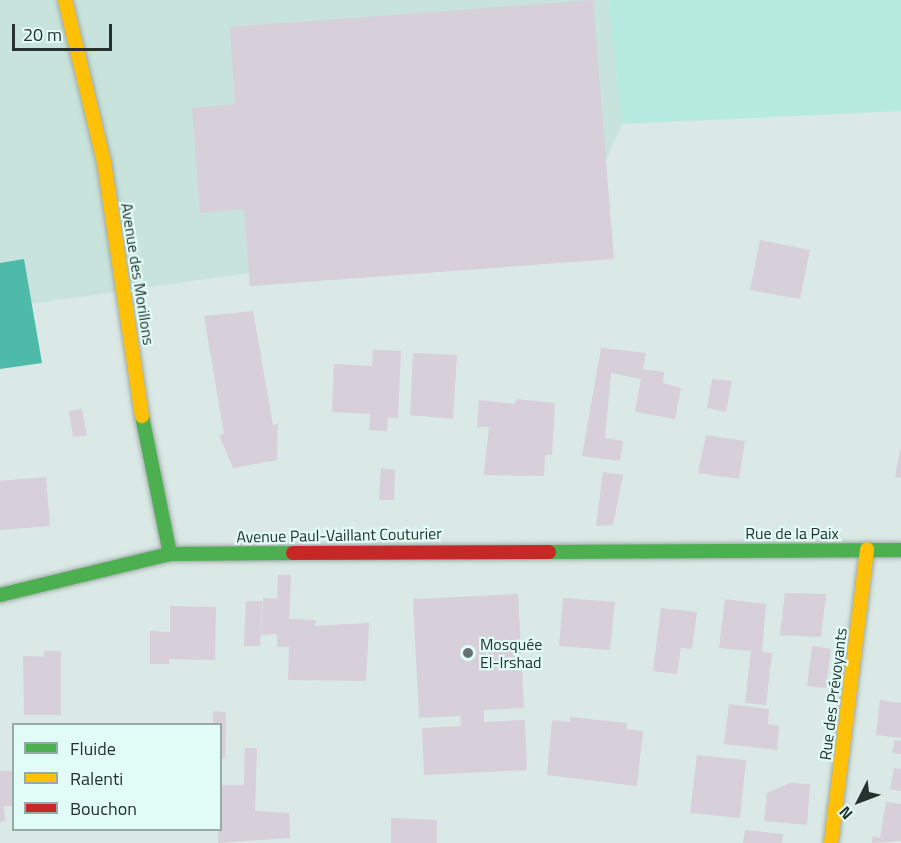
<!DOCTYPE html>
<html>
<head>
<meta charset="utf-8">
<style>
  body { margin:0 }
  #map { position:relative; width:901px; height:843px; overflow:hidden; background:#dae9e5; font-family:"Titillium Web",sans-serif }
  div>[style] { position:absolute }
  .built>* { inset:0; background:#c8e3dc }
  .green>* { inset:0; background:#b8ebe0 }
  .water>* { inset:0; background:#4ebaaa }
  .building>* { inset:0; background:#d7cfd9 }
  .roads { filter:drop-shadow(0 0 2px #9faaa7) drop-shadow(0 0 2px #9faaa7) }
  .fast>* { height:14px; margin:-7px; padding:0 7px; transform-origin:7px; border-radius:7px; background:#4caf50 }
  .slow>* { height:14px; margin:-7px; padding:0 7px; transform-origin:7px; border-radius:7px; background:#ffc107 }
  .jam>* { height:14px; margin:-7px; padding:0 7px; transform-origin:7px; border-radius:7px; background:#c62828 }
  .dots>* { width:16px; height:16px; translate:-50% -50%; box-sizing:border-box; border:3px solid #e1fcf6; border-radius:50% }
  span { translate:-50% -50%; white-space:nowrap; text-align:center; line-height:1.15; -webkit-text-stroke:4.5px #e1fcf6; paint-order:stroke }
  .street-label { font-size:16px; color:#27322f }
  .poi-label { font-size:16px; color:#27322f }
  .left { translate:0 -50%; text-align:left }
  .legend { position:absolute; left:12px; top:723px; width:210px; height:108px; box-sizing:border-box; background:#e1fcf6; border:2px solid #97aba6; margin:0; padding:8px 10px; list-style:none; font-size:18px; color:#27322f }
  .legend li { display:flex; align-items:center; gap:12px; height:30px }
  .legend b { width:30px; border:2px solid #97aba6 }
  .north { position:absolute; left:829px; top:771px; width:60px; height:60px; -webkit-text-stroke:4px #e1fcf6; paint-order:stroke; rotate:228deg; font-size:16px; font-weight:700; line-height:24px; text-align:center; color:#27322f }
  .north::after { content:''; display:block; margin:auto; width:21px; height:27px; background:#27322f; clip-path:polygon(50% 0,100% 100%,50% 72%,0 100%) }
  .scale { position:absolute; left:12px; top:24px; width:100px; height:27px; box-sizing:border-box; border:3px solid #27322f; border-top:0; padding-left:8px; font-size:18px; line-height:21px; white-space:nowrap; color:#27322f; -webkit-text-stroke:4px #e1fcf6; paint-order:stroke }
</style>
</head>
<body>
<div id="map">
  <div class="built">
    <i style="clip-path:polygon(0 0,608px 0,622px 124px,576px 227px,0 308px)"></i>
  </div>
  <div class="green">
    <i style="clip-path:polygon(608px 0,901px 0,901px 111px,622px 124px)"></i>
  </div>
  <div class="water">
    <i style="clip-path:polygon(24px 259px,42px 363px,0 369px,0 263px)"></i>
  </div>
  <div class="building">
    <i style="clip-path:polygon(593px 0,614px 259px,250px 286px,244px 209px,200px 213px,192px 108px,235px 104px,230px 27px)"></i>
    <i style="clip-path:polygon(760px 240px,810px 250px,800px 299px,750px 290px)"></i>
    <i style="clip-path:polygon(253px 311px,273px 425px,278px 424px,277px 460px,233px 468px,219px 435px,224px 434px,204px 316px)"></i>
    <i style="clip-path:polygon(601px 348px,646px 353px,643px 369px,664px 372px,663px 383px,681px 388px,675px 419px,635px 412px,641px 379px,611px 373px,605px 438px,623px 441px,620px 461px,582px 456px)"></i>
    <i style="clip-path:polygon(373px 350px,401px 351px,398px 418px,388px 417px,387px 431px,369px 430px,370px 414px,332px 412px,334px 364px,372px 366px)"></i>
    <i style="clip-path:polygon(413px 353px,457px 355px,453px 419px,410px 415px)"></i>
    <i style="clip-path:polygon(712px 379px,732px 381px,726px 412px,707px 408px)"></i>
    <i style="clip-path:polygon(516px 399px,555px 403px,552px 455px,545px 455px,544px 476px,484px 475px,489px 427px,477px 427px,479px 400px,515px 404px)"></i>
    <i style="clip-path:polygon(82px 409px,87px 436px,73px 437px,69px 411px)"></i>
    <i style="clip-path:polygon(706px 435px,745px 441px,739px 479px,698px 473px)"></i>
    <i style="clip-path:polygon(900px 450px,901px 450px,901px 478px,895px 477px)"></i>
    <i style="clip-path:polygon(381px 468px,395px 470px,394px 500px,379px 500px)"></i>
    <i style="clip-path:polygon(603px 472px,623px 475px,613px 525px,596px 526px)"></i>
    <i style="clip-path:polygon(46px 477px,50px 526px,0 530px,0 481px)"></i>
    <i style="clip-path:polygon(278px 575px,291px 575px,289px 619px,316px 620px,315px 626px,369px 623px,366px 681px,288px 680px,289px 647px,277px 647px,277px 634px,261px 635px,263px 598px,277px 599px)"></i>
    <i style="clip-path:polygon(785px 593px,826px 594px,821px 637px,780px 635px)"></i>
    <i style="clip-path:polygon(518px 594px,524px 708px,484px 710px,484px 722px,525px 720px,527px 770px,424px 775px,422px 728px,461px 726px,460px 716px,419px 718px,413px 599px)"></i>
    <i style="clip-path:polygon(563px 598px,615px 602px,610px 650px,559px 646px)"></i>
    <i style="clip-path:polygon(725px 599px,766px 604px,762px 652px,772px 653px,766px 705px,745px 703px,751px 651px,719px 648px)"></i>
    <i style="clip-path:polygon(246px 601px,262px 601px,260px 646px,244px 646px)"></i>
    <i style="clip-path:polygon(170px 606px,216px 607px,215px 660px,169px 659px,169px 664px,150px 664px,150px 631px,170px 632px)"></i>
    <i style="clip-path:polygon(661px 608px,697px 612px,692px 649px,681px 648px,677px 674px,653px 671px)"></i>
    <i style="clip-path:polygon(812px 646px,831px 649px,826px 688px,807px 686px)"></i>
    <i style="clip-path:polygon(44px 651px,61px 651px,61px 715px,24px 715px,23px 656px,44px 657px)"></i>
    <i style="clip-path:polygon(880px 700px,901px 703px,901px 738px,876px 735px)"></i>
    <i style="clip-path:polygon(729px 704px,769px 709px,768px 724px,779px 726px,777px 750px,724px 744px)"></i>
    <i style="clip-path:polygon(213px 711px,226px 712px,225px 758px,220px 758px,220px 724px,213px 724px)"></i>
    <i style="clip-path:polygon(570px 717px,627px 723px,626px 729px,643px 731px,637px 786px,547px 775px,552px 720px,570px 722px)"></i>
    <i style="clip-path:polygon(895px 740px,901px 741px,901px 754px,892px 753px)"></i>
    <i style="clip-path:polygon(245px 748px,257px 748px,255px 811px,289px 813px,290px 838px,218px 843px,220px 785px,244px 785px)"></i>
    <i style="clip-path:polygon(697px 755px,746px 760px,740px 818px,690px 813px)"></i>
    <i style="clip-path:polygon(894px 768px,901px 769px,901px 791px,890px 789px)"></i>
    <i style="clip-path:polygon(0 771px,14px 771px,14px 806px,4px 806px,5px 821px,0 822px)"></i>
    <i style="clip-path:polygon(790px 783px,810px 784px,807px 825px,764px 821px,767px 793px)"></i>
    <i style="clip-path:polygon(886px 802px,901px 804px,901px 841px,872px 843px,873px 836px,880px 838px)"></i>
    <i style="clip-path:polygon(391px 818px,437px 820px,437px 843px,391px 843px)"></i>
    <i style="clip-path:polygon(745px 830px,783px 834px,782px 843px,743px 843px)"></i>
  </div>
  <div class="roads">
    <div class="fast">
      <i style="left:142px;top:416px;width:141px;rotate:78.5deg"></i>
      <i style="left:549px;top:552px;width:352px;rotate:-0.3deg"></i>
      <i style="left:0;top:595px;width:175px;rotate:-13.6deg"></i>
      <i style="left:170px;top:554px;width:123px;rotate:-0.5deg"></i>
    </div>
    <div class="slow">
      <i style="left:65px;top:0;width:167px;rotate:76.5deg"></i>
      <i style="left:104px;top:162px;width:257px;rotate:81.5deg"></i>
      <i style="left:831px;top:843px;width:296px;rotate:-83deg"></i>
    </div>
    <div class="jam">
      <i style="left:293px;top:553px;width:256px;rotate:-0.2deg"></i>
    </div>
  </div>
  <div class="dots">
    <i style="left:468px;top:653px;background:#66726f"></i>
  </div>
  <div class="street-label">
    <span style="left:138px;top:274px;rotate:81deg">Avenue des Morillons</span>
    <span style="left:792px;top:533px">Rue de la Paix</span>
    <span style="left:339px;top:535px;rotate:-1deg">Avenue Paul-Vaillant Couturier</span>
    <span style="left:833px;top:694px;rotate:-83deg">Rue des Prévoyants</span>
  </div>
  <div class="poi-label">
    <span class="left" style="left:480px;top:653px">Mosquée<br>El-Irshad</span>
  </div>
  <ul class="legend">
  <li><b style="height:8px;background:#4caf50"></b>Fluide</li>
  <li><b style="height:8px;background:#ffc107"></b>Ralenti</li>
  <li><b style="height:8px;background:#c62828"></b>Bouchon</li>
  </ul>
  <div class="north">N</div>
  <div class="scale">20 m</div>
</div>
</body>
</html>
